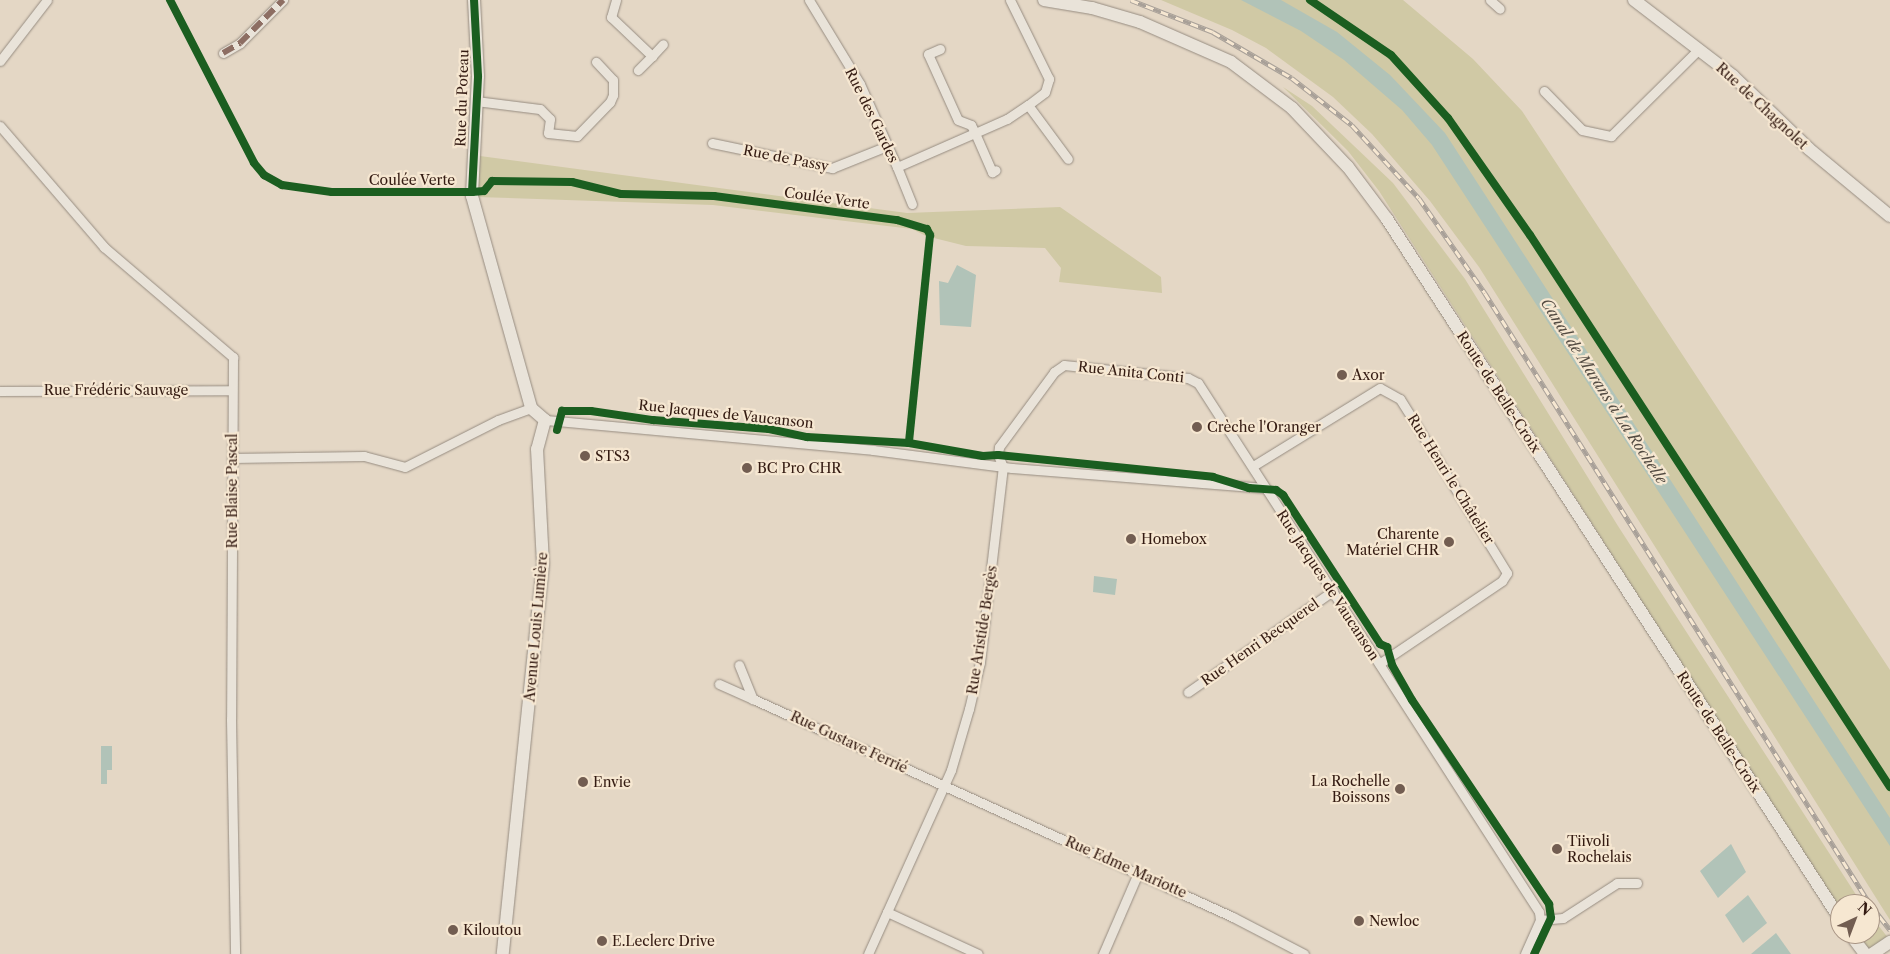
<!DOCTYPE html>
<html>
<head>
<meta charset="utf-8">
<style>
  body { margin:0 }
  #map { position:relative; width:1890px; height:954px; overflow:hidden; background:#e4d7c5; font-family:"Libre Caslon Text",serif }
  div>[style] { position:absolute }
  .green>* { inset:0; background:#d0c9a5 }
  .water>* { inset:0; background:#b1c3b8 }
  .roads { filter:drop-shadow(0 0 1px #968c81) drop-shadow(0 0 1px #968c81) }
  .street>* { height:9px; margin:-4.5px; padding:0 4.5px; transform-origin:4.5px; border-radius:4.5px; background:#e9e3d9 }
  .secondary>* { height:12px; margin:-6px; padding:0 6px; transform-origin:6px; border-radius:6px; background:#e9e3d9 }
  .rail>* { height:4.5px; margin-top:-2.25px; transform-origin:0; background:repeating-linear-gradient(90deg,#f6e7d1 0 8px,#a8a098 0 16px); box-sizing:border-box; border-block:1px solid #a8a098 }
  .quiet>* { height:6px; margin-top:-3px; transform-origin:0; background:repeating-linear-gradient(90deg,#8d6e63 0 12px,transparent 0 18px) }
  .cycleway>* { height:8px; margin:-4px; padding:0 4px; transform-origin:4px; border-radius:4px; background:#1b5e20 }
  .dots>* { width:14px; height:14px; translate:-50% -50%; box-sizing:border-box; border:2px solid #f6e7d1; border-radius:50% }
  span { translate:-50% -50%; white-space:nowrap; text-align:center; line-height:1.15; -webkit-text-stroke:4.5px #f6e7d1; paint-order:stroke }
  .street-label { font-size:14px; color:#341b12 }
  .poi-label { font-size:14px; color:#341b12 }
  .left { translate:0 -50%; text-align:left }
  .right { translate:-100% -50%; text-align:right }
  .water-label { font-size:15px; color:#534b42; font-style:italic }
  .north { position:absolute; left:1830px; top:894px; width:50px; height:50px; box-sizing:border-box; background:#f6e7d1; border:1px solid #a89585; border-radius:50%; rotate:43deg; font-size:14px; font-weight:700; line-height:20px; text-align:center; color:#341b12 }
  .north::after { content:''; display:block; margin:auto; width:18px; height:22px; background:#725d51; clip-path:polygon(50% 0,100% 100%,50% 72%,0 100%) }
</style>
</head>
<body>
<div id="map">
  <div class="green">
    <i style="clip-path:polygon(1161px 0,1403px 0,1473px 59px,1522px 111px,1890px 670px,1890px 920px,1479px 267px,1430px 201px,1372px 134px,1333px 97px,1266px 48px,1232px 30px)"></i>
    <i style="clip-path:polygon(1283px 87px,1312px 106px,1393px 183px,1465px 279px,1618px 526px,1862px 904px,1840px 904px,1840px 911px,1379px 191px,1348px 151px)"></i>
    <i style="clip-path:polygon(480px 156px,907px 213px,1060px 207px,1161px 277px,1162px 293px,1059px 282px,1061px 268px,1045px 248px,966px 246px,926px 236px,912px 229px,713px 205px,477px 197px)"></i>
    <i style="clip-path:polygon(1870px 915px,1889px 939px,1870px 950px,1855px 934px,1870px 934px)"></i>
  </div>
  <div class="water">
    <i style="clip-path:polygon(1241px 0,1281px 0,1337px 32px,1390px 75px,1445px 133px,1890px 818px,1890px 846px,1432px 145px,1402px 110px,1344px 60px,1301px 31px)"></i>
    <i style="clip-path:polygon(957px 265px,976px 275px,971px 327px,940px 325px,939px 281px,948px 283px)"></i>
    <i style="clip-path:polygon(1094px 576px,1117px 579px,1115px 595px,1093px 592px)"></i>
    <i style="clip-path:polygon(101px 746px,112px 746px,112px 770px,107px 770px,107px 784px,101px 784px)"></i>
    <i style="clip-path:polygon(1731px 844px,1746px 872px,1718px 898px,1700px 871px)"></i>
    <i style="clip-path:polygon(1748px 895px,1767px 923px,1743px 943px,1725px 915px)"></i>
    <i style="clip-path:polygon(1776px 933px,1791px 954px,1751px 954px)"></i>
  </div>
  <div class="roads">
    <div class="street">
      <i style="left:616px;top:0;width:18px;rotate:106deg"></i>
      <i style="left:611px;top:17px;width:57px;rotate:43.6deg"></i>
      <i style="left:652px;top:56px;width:20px;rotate:135deg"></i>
      <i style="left:809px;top:0;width:98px;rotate:58.7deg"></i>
      <i style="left:860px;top:84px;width:91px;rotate:66deg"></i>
      <i style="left:897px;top:167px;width:85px;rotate:-23.6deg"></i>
      <i style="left:975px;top:133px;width:43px;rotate:66.4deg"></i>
      <i style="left:992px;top:172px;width:4px;rotate:-27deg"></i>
      <i style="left:1490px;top:0;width:13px;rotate:42deg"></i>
      <i style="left:940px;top:49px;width:13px;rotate:157deg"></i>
      <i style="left:928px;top:54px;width:72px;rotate:65.6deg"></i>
      <i style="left:958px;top:120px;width:14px;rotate:21deg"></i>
      <i style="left:971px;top:125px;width:9px;rotate:63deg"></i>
      <i style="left:975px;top:133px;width:35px;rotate:-24deg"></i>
      <i style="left:1007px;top:119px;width:25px;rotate:-34deg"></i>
      <i style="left:1028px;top:105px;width:21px;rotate:-37deg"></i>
      <i style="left:1045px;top:92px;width:14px;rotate:-73deg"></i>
      <i style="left:1049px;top:79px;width:88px;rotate:-116.3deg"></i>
      <i style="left:223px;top:53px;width:20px;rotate:-30deg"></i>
      <i style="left:240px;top:43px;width:61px;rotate:-45deg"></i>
      <i style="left:652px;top:56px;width:16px;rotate:-47deg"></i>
      <i style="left:0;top:61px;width:77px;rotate:-52.4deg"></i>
      <i style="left:1544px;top:91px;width:54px;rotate:45.7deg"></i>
      <i style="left:1582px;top:130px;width:30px;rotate:12deg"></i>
      <i style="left:1611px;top:136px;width:124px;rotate:-44.7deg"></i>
      <i style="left:476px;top:101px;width:64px;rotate:7.1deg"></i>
      <i style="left:540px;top:109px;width:14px;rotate:45deg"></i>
      <i style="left:550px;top:119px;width:14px;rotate:98deg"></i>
      <i style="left:548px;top:133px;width:29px;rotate:6deg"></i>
      <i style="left:577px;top:136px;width:47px;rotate:-45.9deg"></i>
      <i style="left:610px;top:102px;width:8px;rotate:-67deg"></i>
      <i style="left:613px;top:95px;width:15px;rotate:-90deg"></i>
      <i style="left:613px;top:80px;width:25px;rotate:-133deg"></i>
      <i style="left:1028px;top:105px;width:67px;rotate:53.5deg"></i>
      <i style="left:0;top:126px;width:160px;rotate:49.3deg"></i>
      <i style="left:104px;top:247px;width:170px;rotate:40.5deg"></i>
      <i style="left:233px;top:357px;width:362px;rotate:90.3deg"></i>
      <i style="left:231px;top:719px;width:235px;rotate:89deg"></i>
      <i style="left:712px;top:143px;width:123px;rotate:11.8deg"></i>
      <i style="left:832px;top:168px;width:59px;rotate:-21.8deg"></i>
      <i style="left:897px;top:167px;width:40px;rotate:68deg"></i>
      <i style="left:0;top:391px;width:232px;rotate:-0.2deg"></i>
      <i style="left:545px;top:420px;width:329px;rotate:5.2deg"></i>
      <i style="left:873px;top:450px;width:140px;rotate:7.4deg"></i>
      <i style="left:1012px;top:468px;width:254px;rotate:4.5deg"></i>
      <i style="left:232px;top:458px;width:132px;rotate:-0.9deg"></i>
      <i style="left:364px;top:456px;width:42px;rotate:15deg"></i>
      <i style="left:405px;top:467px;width:104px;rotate:-26.8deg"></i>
      <i style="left:498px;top:420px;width:35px;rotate:-20deg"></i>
      <i style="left:1253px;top:466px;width:149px;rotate:-31.6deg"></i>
      <i style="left:1380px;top:388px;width:23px;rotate:29deg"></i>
      <i style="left:1400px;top:399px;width:22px;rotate:58deg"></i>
      <i style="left:1412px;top:418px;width:182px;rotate:58.5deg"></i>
      <i style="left:1507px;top:573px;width:9px;rotate:122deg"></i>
      <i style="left:1502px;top:581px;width:148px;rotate:146deg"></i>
      <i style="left:1003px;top:467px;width:13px;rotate:-113deg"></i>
      <i style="left:998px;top:455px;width:8px;rotate:-83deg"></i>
      <i style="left:999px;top:447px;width:93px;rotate:-53.7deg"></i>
      <i style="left:1054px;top:372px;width:12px;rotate:-35deg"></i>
      <i style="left:1064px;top:365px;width:125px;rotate:6deg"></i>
      <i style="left:1188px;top:378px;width:11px;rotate:27deg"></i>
      <i style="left:1198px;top:383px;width:629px;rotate:57.19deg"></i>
      <i style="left:1539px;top:912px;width:8px;rotate:83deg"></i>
      <i style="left:1540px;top:920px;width:37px;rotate:114deg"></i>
      <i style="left:739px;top:665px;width:37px;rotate:68deg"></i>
      <i style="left:753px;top:699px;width:527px;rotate:24.43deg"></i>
      <i style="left:1233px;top:917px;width:80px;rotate:27.5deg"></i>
      <i style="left:719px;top:684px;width:37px;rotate:24deg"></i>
      <i style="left:1188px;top:692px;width:177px;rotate:-34.9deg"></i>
      <i style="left:887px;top:912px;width:100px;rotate:24.8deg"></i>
      <i style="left:1540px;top:920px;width:23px;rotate:-5deg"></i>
      <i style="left:1563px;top:918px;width:64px;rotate:-32.9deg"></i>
      <i style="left:1617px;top:883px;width:20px"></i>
      <i style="left:868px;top:954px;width:202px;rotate:-65.7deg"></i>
      <i style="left:951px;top:770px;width:64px;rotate:-73.6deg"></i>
      <i style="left:969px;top:709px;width:48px;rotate:-76.8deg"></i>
      <i style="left:980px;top:662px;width:196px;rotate:-83.3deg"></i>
      <i style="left:1103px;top:954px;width:88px;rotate:-66.6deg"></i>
    </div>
    <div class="secondary">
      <i style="left:474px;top:0;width:76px;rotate:87deg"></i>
      <i style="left:478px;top:76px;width:120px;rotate:92.9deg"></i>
      <i style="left:472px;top:196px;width:220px;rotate:74.4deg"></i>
      <i style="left:531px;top:408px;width:18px;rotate:41deg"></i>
      <i style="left:545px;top:420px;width:30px;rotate:105deg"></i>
      <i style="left:537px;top:449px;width:115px;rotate:87deg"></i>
      <i style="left:543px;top:564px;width:392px;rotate:95.9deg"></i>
      <i style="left:1044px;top:0;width:49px;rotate:9.5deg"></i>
      <i style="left:1092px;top:8px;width:50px;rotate:16.3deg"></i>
      <i style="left:1140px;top:22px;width:99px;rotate:23.7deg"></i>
      <i style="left:1231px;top:62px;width:76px;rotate:37deg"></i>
      <i style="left:1292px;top:108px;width:81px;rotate:46.5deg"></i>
      <i style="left:1348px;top:167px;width:65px;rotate:53.1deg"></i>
      <i style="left:1387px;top:219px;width:834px;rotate:57.09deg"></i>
      <i style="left:1634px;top:0;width:125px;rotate:37.5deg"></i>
      <i style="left:1733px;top:76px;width:105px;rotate:43.8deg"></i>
      <i style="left:1809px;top:149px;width:105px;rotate:39.6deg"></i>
      <i style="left:1850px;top:934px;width:25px;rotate:53deg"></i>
      <i style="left:1872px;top:954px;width:22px;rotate:-34deg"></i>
    </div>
  </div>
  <div class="rail">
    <i style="left:1131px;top:0;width:88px;rotate:21.3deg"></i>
    <i style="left:1213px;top:32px;width:91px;rotate:30.2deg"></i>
    <i style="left:1292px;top:78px;width:76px;rotate:38.1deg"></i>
    <i style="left:1352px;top:125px;width:99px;rotate:47.5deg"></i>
    <i style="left:1419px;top:198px;width:116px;rotate:55.2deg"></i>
    <i style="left:1485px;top:293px;width:722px;rotate:57.78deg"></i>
    <i style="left:1870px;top:904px;width:33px;rotate:52deg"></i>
  </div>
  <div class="quiet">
    <i style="left:223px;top:53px;width:20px;rotate:-30deg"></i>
    <i style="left:240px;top:43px;width:61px;rotate:-45deg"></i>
  </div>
  <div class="cycleway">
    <i style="left:170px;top:0;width:183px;rotate:62.7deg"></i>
    <i style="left:254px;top:163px;width:16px;rotate:50deg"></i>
    <i style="left:264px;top:175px;width:21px;rotate:29deg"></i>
    <i style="left:282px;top:185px;width:50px;rotate:8deg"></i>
    <i style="left:332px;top:192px;width:140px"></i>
    <i style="left:472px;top:192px;width:12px;rotate:-5deg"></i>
    <i style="left:484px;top:191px;width:13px;rotate:-51deg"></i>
    <i style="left:492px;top:181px;width:80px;rotate:0.7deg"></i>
    <i style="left:572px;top:182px;width:50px;rotate:13.8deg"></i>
    <i style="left:621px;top:194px;width:93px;rotate:1.2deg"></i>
    <i style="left:714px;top:196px;width:185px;rotate:7.5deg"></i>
    <i style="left:897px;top:220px;width:31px;rotate:17deg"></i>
    <i style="left:927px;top:229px;width:7px;rotate:63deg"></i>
    <i style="left:930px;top:235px;width:209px;rotate:95.8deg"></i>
    <i style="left:1310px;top:0;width:98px;rotate:34.2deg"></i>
    <i style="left:1391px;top:55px;width:85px;rotate:47.9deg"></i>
    <i style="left:1448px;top:118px;width:143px;rotate:55deg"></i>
    <i style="left:1530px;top:235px;width:659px;rotate:56.89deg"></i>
    <i style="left:472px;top:192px;width:116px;rotate:-87deg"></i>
    <i style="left:478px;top:76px;width:76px;rotate:-93deg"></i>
    <i style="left:557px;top:430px;width:20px;rotate:-75deg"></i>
    <i style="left:562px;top:411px;width:29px"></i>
    <i style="left:591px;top:411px;width:63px;rotate:8.3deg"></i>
    <i style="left:653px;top:420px;width:116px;rotate:4.4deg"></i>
    <i style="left:769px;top:429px;width:39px;rotate:12deg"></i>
    <i style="left:807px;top:437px;width:102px;rotate:3.4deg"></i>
    <i style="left:909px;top:443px;width:75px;rotate:10deg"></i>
    <i style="left:983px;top:456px;width:15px;rotate:-4deg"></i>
    <i style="left:998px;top:455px;width:216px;rotate:5.8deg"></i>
    <i style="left:1213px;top:477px;width:38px;rotate:17deg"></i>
    <i style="left:1249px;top:488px;width:27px;rotate:4deg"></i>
    <i style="left:1276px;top:490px;width:9px;rotate:36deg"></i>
    <i style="left:1283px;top:495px;width:178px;rotate:56.9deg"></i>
    <i style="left:1380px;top:644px;width:8px;rotate:23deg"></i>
    <i style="left:1387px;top:647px;width:19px;rotate:74deg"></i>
    <i style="left:1392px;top:665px;width:40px;rotate:60.3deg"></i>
    <i style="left:1412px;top:700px;width:246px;rotate:56.1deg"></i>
    <i style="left:1549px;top:904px;width:14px;rotate:82deg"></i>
    <i style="left:1551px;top:918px;width:40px;rotate:115deg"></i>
  </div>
  <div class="dots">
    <i style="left:1342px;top:375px;background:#725d51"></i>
    <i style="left:1197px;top:427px;background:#725d51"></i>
    <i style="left:585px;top:456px;background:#725d51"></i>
    <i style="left:747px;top:468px;background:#725d51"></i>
    <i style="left:1131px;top:539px;background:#725d51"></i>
    <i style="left:1449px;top:542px;background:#725d51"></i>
    <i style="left:583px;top:782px;background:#725d51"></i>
    <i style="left:1400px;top:789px;background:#725d51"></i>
    <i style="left:1557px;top:849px;background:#725d51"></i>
    <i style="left:1359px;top:921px;background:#725d51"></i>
    <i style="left:453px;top:930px;background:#725d51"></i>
    <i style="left:602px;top:941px;background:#725d51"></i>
  </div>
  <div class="street-label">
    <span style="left:462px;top:98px;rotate:-88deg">Rue du Poteau</span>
    <span style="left:1762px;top:106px;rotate:43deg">Rue de Chagnolet</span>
    <span style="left:872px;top:115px;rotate:64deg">Rue des Gardes</span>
    <span style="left:786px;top:158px;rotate:11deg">Rue de Passy</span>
    <span style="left:412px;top:180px">Coulée Verte</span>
    <span style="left:827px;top:198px;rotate:8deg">Coulée Verte</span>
    <span style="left:1131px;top:372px;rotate:6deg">Rue Anita Conti</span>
    <span style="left:116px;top:390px">Rue Frédéric Sauvage</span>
    <span style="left:1499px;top:392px;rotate:57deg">Route de Belle-Croix</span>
    <span style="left:726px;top:414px;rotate:6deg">Rue Jacques de Vaucanson</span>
    <span style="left:1451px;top:479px;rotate:58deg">Rue Henri le Châtelier</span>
    <span style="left:232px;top:491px;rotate:-90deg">Rue Blaise Pascal</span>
    <span style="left:1328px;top:585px;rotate:57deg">Rue Jacques de Vaucanson</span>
    <span style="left:536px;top:627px;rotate:-85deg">Avenue Louis Lumière</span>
    <span style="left:982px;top:630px;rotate:-81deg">Rue Aristide Bergès</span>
    <span style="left:1260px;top:642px;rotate:-35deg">Rue Henri Becquerel</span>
    <span style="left:1719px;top:732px;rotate:57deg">Route de Belle-Croix</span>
    <span style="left:849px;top:742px;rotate:25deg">Rue Gustave Ferrié</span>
    <span style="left:1126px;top:867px;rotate:24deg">Rue Edme Mariotte</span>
  </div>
  <div class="poi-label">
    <span class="left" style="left:1352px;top:375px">Axor</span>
    <span class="left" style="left:1207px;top:427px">Crèche l'Oranger</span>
    <span class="left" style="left:595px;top:456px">STS3</span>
    <span class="left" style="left:757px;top:468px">BC Pro CHR</span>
    <span class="right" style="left:1439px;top:542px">Charente<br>Matériel CHR</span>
    <span class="left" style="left:1141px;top:539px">Homebox</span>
    <span class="right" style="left:1390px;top:789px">La Rochelle<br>Boissons</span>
    <span class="left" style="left:593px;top:782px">Envie</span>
    <span class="left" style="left:1567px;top:849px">Tiivoli<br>Rochelais</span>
    <span class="left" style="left:1369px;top:921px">Newloc</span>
    <span class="left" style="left:463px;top:930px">Kiloutou</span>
    <span class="left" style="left:612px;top:941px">E.Leclerc Drive</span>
  </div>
  <div class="water-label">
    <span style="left:1604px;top:391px;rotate:57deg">Canal de Marans à La Rochelle</span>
  </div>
  <div class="north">N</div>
</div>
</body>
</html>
